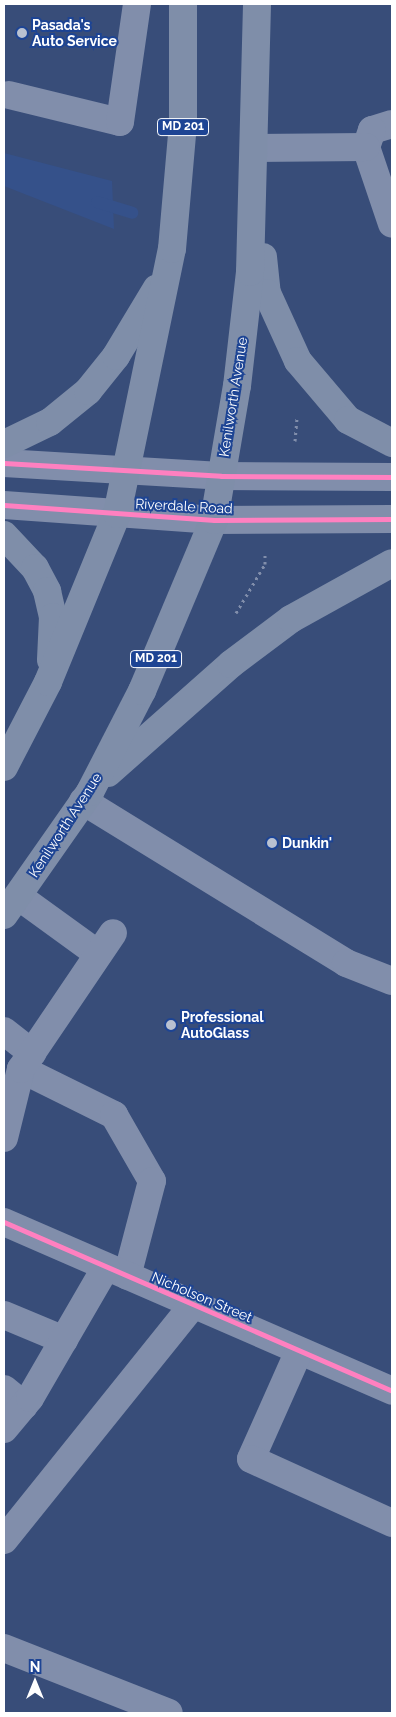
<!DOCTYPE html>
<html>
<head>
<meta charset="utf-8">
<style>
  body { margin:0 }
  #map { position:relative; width:396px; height:1717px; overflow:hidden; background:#384d79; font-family:Raleway,sans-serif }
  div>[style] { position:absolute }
  .water>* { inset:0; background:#35518a }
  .stream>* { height:12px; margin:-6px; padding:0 6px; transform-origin:6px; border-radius:6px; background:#35518a }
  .path>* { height:3px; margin-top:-1.5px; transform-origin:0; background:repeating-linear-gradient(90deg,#818eab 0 2.5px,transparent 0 6.5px) }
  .minor>* { height:28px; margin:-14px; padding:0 14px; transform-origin:14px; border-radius:14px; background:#818eab }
  .major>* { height:28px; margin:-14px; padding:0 14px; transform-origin:14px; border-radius:14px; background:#7f8ea9 }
  .cycleway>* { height:5px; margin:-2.5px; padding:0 2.5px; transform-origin:2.5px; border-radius:2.5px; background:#ff80c0 }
  .dots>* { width:14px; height:14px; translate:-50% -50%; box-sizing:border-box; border:2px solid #1d4494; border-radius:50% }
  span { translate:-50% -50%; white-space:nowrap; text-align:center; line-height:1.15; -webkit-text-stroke:4px #1d4494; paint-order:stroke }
  .shield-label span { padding:1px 4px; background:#1d4494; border:1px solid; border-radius:4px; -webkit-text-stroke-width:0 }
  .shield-label { font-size:12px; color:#fff; font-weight:700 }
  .poi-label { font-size:14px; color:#fff; font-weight:700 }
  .left { translate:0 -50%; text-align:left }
  .street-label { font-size:14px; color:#fff }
  .frame { position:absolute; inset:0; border:5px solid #fff; pointer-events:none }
  .north { position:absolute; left:10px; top:1657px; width:50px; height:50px; -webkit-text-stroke:4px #1d4494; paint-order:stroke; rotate:0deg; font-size:14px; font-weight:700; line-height:20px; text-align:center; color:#fff }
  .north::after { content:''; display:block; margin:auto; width:18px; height:22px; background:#fff; clip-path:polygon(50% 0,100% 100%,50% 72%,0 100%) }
</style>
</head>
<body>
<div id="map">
  <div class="water">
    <i style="clip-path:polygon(4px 153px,112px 181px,114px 229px,4px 186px)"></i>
  </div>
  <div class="stream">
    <i style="left:97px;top:202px;width:37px;rotate:17deg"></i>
  </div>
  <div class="path">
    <i style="left:295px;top:441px;width:23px;rotate:-85deg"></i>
    <i style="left:236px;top:613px;width:57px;rotate:-59.4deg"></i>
    <i style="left:265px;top:564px;width:9px;rotate:-90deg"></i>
  </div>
  <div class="minor">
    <i style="left:9px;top:95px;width:114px;rotate:13.7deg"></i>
    <i style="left:120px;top:122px;width:119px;rotate:-81.8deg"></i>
    <i style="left:392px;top:124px;width:21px;rotate:163deg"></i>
    <i style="left:372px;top:130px;width:18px;rotate:109deg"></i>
    <i style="left:366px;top:147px;width:81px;rotate:71.3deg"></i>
    <i style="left:255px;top:148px;width:111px;rotate:-0.5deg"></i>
    <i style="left:4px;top:463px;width:217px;rotate:3.4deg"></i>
    <i style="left:221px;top:476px;width:171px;rotate:0.3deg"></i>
    <i style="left:4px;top:505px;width:211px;rotate:4.1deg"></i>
    <i style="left:214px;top:520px;width:178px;rotate:-0.3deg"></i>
    <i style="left:83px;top:801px;width:309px;rotate:31.6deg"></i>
    <i style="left:346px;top:963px;width:49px;rotate:21.4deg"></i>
    <i style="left:18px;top:896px;width:99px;rotate:35.9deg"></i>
    <i style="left:4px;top:1031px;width:36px;rotate:38deg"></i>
    <i style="left:21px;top:1069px;width:104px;rotate:26.3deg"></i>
    <i style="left:114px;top:1115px;width:76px;rotate:60.1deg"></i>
    <i style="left:152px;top:1181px;width:98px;rotate:104.7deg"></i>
    <i style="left:4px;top:1138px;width:71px;rotate:-76.2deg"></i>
    <i style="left:21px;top:1069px;width:164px;rotate:-55.9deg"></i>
    <i style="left:4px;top:1222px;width:423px;rotate:23.5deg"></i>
    <i style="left:4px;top:1315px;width:65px;rotate:22.6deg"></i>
    <i style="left:299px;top:1351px;width:118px;rotate:114deg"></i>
    <i style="left:251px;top:1459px;width:155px;rotate:24.4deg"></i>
    <i style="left:4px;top:1389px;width:26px;rotate:39deg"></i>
    <i style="left:4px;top:1429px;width:40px;rotate:-50deg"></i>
    <i style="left:30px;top:1398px;width:151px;rotate:-59.9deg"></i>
    <i style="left:4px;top:1540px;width:302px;rotate:-51.2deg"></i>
    <i style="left:4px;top:1648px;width:177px;rotate:21.5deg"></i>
  </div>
  <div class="major">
    <i style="left:263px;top:257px;width:36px;rotate:84deg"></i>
    <i style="left:267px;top:293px;width:75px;rotate:65.5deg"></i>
    <i style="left:298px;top:361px;width:77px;rotate:49.7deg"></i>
    <i style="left:348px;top:420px;width:50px;rotate:27.6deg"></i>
    <i style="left:4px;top:444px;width:51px;rotate:-25.6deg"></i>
    <i style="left:50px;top:422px;width:49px;rotate:-39.2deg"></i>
    <i style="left:88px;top:391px;width:45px;rotate:-51.3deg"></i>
    <i style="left:116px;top:356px;width:79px;rotate:-58.9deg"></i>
    <i style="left:4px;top:535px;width:45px;rotate:46.8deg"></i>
    <i style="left:35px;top:568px;width:26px;rotate:62deg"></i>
    <i style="left:47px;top:591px;width:27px;rotate:77deg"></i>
    <i style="left:53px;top:617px;width:43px;rotate:92.7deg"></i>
    <i style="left:4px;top:767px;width:96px;rotate:-62.6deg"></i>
    <i style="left:48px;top:682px;width:182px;rotate:-67.7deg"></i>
    <i style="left:117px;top:514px;width:271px;rotate:-78.3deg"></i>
    <i style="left:172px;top:249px;width:125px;rotate:-85deg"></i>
    <i style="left:183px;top:124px;width:120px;rotate:-90deg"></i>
    <i style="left:108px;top:773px;width:164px;rotate:-41.5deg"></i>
    <i style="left:231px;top:664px;width:75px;rotate:-36.9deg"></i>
    <i style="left:291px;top:619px;width:115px;rotate:-29deg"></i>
    <i style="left:4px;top:915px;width:150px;rotate:-55deg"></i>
    <i style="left:90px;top:792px;width:114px;rotate:-62.8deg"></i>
    <i style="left:142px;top:691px;width:186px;rotate:-67.2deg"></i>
    <i style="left:214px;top:520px;width:136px;rotate:-80.3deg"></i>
    <i style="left:237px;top:386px;width:115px;rotate:-83.5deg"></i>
    <i style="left:250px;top:272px;width:268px;rotate:-88.5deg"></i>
  </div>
  <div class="cycleway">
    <i style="left:4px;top:463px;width:217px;rotate:3.4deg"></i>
    <i style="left:221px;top:476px;width:171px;rotate:0.3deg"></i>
    <i style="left:4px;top:505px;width:211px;rotate:4.1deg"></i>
    <i style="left:214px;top:520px;width:178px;rotate:-0.3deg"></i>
    <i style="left:4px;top:1222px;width:423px;rotate:23.5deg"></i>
  </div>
  <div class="dots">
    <i style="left:22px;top:33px;background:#b9c1d0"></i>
    <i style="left:272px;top:843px;background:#b9c1d0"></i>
    <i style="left:171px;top:1025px;background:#b9c1d0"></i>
  </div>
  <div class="shield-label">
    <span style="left:183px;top:127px">MD 201</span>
    <span style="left:156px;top:659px">MD 201</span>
  </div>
  <div class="poi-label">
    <span class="left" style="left:32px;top:33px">Pasada's<br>Auto Service</span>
    <span class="left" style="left:282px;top:843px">Dunkin'</span>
    <span class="left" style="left:181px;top:1025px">Professional<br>AutoGlass</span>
  </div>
  <div class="street-label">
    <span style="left:233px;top:397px;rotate:-81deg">Kenilworth Avenue</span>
    <span style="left:184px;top:506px;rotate:3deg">Riverdale Road</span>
    <span style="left:65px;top:825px;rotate:-57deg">Kenilworth Avenue</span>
    <span style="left:202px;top:1297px;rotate:23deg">Nicholson Street</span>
  </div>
  <div class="frame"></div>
  <div class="north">N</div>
</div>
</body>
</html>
